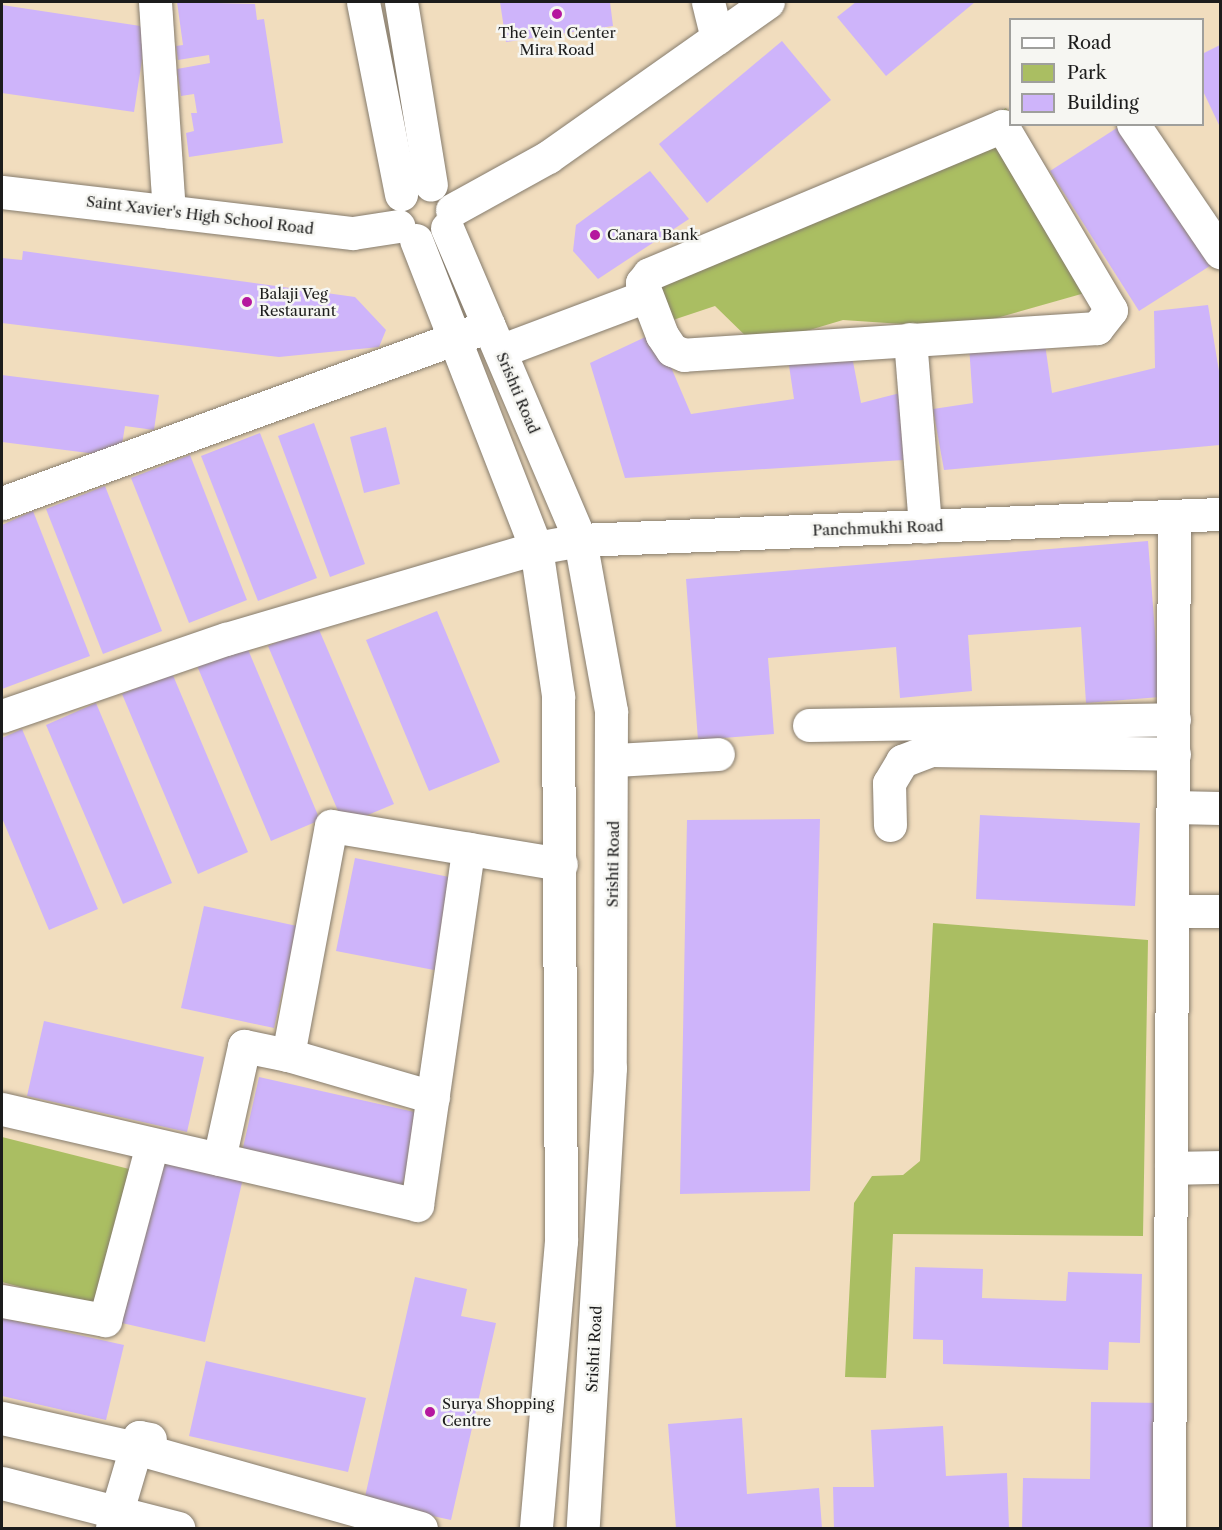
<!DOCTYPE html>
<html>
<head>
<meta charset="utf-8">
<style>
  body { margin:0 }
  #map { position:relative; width:1222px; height:1530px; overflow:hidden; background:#f1ddbe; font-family:"Libre Caslon Text",serif }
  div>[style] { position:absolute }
  .green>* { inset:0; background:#aabe62 }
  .building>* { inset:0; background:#ceb4fa }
  .roads { filter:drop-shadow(0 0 2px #867c6d) drop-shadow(0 0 2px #867c6d) }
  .minor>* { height:33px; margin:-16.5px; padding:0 16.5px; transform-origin:16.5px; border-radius:16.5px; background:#fff }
  .major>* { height:33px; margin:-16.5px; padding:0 16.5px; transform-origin:16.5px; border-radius:16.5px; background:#fff }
  .dots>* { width:16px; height:16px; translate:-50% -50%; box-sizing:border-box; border:3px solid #f6f6f2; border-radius:50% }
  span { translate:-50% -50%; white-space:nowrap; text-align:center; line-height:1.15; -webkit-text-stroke:5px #f6f6f2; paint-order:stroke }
  .poi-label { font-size:15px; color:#1c1c1c }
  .left { translate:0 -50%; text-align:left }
  .street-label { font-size:15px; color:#1c1c1c }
  .frame { position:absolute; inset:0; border:3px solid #1c1c1c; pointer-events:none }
  .legend { position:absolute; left:1009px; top:18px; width:195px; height:108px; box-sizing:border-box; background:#f6f6f2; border:2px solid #9f9f9c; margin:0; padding:8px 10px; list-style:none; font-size:18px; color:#1c1c1c }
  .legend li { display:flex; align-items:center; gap:12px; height:30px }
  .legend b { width:30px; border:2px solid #9f9f9c }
</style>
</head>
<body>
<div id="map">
  <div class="green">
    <i style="clip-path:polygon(1006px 108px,1113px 285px,961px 328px,843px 320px,756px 346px,715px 306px,661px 324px,649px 286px)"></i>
    <i style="clip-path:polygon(933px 923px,1148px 940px,1143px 1236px,893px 1234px,886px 1378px,845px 1377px,854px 1203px,872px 1176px,903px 1175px,920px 1161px)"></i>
    <i style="clip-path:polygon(2px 1137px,141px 1172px,102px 1309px,2px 1282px)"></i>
  </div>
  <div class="building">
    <i style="clip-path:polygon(177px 2px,255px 4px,257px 20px,264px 19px,283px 143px,189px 157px,186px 133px,194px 131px,191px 113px,197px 113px,194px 94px,181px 96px,177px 69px,210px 63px,209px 55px,178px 60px,176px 46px,183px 45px)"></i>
    <i style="clip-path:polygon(500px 2px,610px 2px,613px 26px,506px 42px)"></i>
    <i style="clip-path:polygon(856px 2px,975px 2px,886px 76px,837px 17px)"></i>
    <i style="clip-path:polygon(2px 5px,147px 27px,134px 112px,2px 93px)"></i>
    <i style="clip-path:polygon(782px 41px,831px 100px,707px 203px,659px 144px)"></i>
    <i style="clip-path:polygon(1220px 45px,1220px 127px,1202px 89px,1202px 54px)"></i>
    <i style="clip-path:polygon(1123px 124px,1213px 264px,1139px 311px,1050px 171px)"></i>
    <i style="clip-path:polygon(650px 171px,689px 219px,598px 279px,573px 251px,576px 225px)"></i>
    <i style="clip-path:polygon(23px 251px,355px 297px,386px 330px,379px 347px,279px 357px,2px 323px,2px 258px,22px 260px)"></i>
    <i style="clip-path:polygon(1208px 305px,1220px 377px,1220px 445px,944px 470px,933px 409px,973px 403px,969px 346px,1044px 337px,1052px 393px,1155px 368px,1154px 311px)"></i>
    <i style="clip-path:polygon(656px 332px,691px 414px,794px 399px,787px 352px,850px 346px,861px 403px,900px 393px,904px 460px,625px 478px,590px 363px)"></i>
    <i style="clip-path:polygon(2px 375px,159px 395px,154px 430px,125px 426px,120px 457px,2px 442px)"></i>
    <i style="clip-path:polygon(314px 423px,365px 564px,330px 577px,278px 436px)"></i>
    <i style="clip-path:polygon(386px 427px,400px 484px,364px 493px,350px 437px)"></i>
    <i style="clip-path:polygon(260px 433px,317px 578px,258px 601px,201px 456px)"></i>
    <i style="clip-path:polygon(190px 455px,247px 600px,189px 623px,131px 478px)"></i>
    <i style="clip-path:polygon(105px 486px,162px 631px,103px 654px,46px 509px)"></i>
    <i style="clip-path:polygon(33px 511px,90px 656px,2px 689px,2px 525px)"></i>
    <i style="clip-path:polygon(1148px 541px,1160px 697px,1086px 703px,1081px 627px,968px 635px,972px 691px,900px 698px,896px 647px,768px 658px,774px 734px,698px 740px,686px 579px)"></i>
    <i style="clip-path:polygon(437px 611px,500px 762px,429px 791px,366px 640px)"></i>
    <i style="clip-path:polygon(317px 625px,394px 804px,344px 825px,268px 646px)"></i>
    <i style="clip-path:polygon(244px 640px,320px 820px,271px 841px,195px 661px)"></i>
    <i style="clip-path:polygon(172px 673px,248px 852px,198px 874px,122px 694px)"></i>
    <i style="clip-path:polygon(96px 703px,172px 883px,123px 904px,46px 725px)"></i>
    <i style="clip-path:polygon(22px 729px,98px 909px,49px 930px,2px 818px,2px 738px)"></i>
    <i style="clip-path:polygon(980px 815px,1140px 823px,1135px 906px,976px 899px)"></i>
    <i style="clip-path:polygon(820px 819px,810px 1191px,680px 1194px,687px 820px)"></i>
    <i style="clip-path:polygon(355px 858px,459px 879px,439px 971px,336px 951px)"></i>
    <i style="clip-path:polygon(204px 906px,297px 926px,274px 1028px,181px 1008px)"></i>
    <i style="clip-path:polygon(44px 1021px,204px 1057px,187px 1132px,27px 1096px)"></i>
    <i style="clip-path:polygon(259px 1077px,419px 1113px,402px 1188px,242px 1152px)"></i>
    <i style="clip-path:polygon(161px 1155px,244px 1174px,205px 1342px,122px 1323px)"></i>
    <i style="clip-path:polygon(915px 1267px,983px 1269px,982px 1298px,1066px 1301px,1068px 1272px,1142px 1274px,1140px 1343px,1109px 1342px,1108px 1370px,943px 1364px,943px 1340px,913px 1339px)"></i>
    <i style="clip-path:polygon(415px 1277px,467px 1289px,461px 1316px,496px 1323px,451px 1520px,364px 1501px)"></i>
    <i style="clip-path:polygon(2px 1318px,124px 1345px,106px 1420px,2px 1396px)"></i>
    <i style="clip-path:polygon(206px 1361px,366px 1398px,348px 1472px,189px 1436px)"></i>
    <i style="clip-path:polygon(1091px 1402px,1166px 1403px,1165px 1528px,1022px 1528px,1023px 1478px,1090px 1479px)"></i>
    <i style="clip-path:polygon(742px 1418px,747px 1494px,819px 1488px,822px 1528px,676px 1528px,668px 1424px)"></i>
    <i style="clip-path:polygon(943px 1426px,946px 1476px,1007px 1473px,1009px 1528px,834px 1528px,833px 1487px,874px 1487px,871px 1430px)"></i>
  </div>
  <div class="roads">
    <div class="minor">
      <i style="left:155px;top:2px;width:210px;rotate:86.2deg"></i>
      <i style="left:708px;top:2px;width:37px;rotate:76deg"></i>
      <i style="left:1133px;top:124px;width:155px;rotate:55.8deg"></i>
      <i style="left:1002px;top:126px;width:214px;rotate:59.4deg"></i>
      <i style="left:1111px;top:310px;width:23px;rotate:128deg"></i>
      <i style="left:1097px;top:328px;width:414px;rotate:176.3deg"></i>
      <i style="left:684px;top:355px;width:13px;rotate:-157deg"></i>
      <i style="left:672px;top:350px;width:18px;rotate:-124deg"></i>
      <i style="left:662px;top:335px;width:56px;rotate:-111deg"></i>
      <i style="left:642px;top:283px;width:11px;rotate:-52deg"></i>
      <i style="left:649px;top:274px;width:383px;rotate:-22.7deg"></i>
      <i style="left:2px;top:192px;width:353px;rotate:6.7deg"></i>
      <i style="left:353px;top:233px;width:46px;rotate:-8.8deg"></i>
      <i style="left:452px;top:210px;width:110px;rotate:-28.9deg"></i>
      <i style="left:548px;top:157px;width:269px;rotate:-35.2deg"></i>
      <i style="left:910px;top:339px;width:188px;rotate:85.4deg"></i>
      <i style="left:500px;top:351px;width:156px;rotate:-20.6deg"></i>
      <i style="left:2px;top:503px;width:518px;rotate:-19.97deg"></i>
      <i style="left:2px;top:716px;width:237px;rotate:-19deg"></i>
      <i style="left:226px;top:639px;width:323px;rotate:-16.4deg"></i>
      <i style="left:536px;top:548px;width:45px;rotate:-10.3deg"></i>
      <i style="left:580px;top:540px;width:641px;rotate:-2.33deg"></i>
      <i style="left:809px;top:725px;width:365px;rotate:-0.9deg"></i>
      <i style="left:615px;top:760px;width:103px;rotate:-3.3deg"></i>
      <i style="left:1174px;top:807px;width:46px;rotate:1.2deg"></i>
      <i style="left:890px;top:825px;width:42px;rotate:-91.4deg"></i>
      <i style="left:889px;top:783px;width:26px;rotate:-59deg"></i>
      <i style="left:902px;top:761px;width:30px;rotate:-21deg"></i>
      <i style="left:930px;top:750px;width:244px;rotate:0.9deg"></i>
      <i style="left:1173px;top:911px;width:47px"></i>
      <i style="left:288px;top:1055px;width:151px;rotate:16.2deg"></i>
      <i style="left:2px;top:1109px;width:426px;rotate:13deg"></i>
      <i style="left:417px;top:1205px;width:360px;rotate:-81.8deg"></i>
      <i style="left:219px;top:1159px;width:116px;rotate:-77.5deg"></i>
      <i style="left:244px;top:1046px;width:45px;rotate:11.6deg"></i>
      <i style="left:288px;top:1055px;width:233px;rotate:-79.4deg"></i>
      <i style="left:331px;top:826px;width:233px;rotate:9.4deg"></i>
      <i style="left:1171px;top:1168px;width:49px;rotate:-1.2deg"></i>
      <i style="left:2px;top:1301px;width:105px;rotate:10.5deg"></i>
      <i style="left:105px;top:1320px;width:181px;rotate:-75deg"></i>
      <i style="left:2px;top:1418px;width:137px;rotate:12.6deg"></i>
      <i style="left:136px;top:1448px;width:296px;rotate:15.7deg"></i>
      <i style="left:2px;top:1483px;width:182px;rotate:14.3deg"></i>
      <i style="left:112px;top:1528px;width:95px;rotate:-73.5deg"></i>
      <i style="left:139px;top:1437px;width:11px;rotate:10deg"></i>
      <i style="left:1169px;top:1528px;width:1012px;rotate:-89.72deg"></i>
    </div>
    <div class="major">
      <i style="left:363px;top:2px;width:196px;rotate:78.8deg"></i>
      <i style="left:401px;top:2px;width:185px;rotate:80.7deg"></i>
      <i style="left:447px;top:228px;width:339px;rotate:66.9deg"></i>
      <i style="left:580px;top:540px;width:174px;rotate:79.7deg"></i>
      <i style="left:611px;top:711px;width:357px;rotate:90.2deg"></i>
      <i style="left:610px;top:1068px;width:461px;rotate:93.4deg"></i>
      <i style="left:416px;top:240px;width:331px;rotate:68.7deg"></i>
      <i style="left:536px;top:548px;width:150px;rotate:81.5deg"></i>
      <i style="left:558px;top:696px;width:545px;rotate:89.68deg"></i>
      <i style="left:561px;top:1241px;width:288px;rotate:95deg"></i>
    </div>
  </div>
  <div class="dots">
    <i style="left:557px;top:14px;background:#b5179e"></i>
    <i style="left:595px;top:235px;background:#b5179e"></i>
    <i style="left:247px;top:302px;background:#b5179e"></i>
    <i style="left:430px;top:1412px;background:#b5179e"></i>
  </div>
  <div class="poi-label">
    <span style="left:557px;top:41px">The Vein Center<br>Mira Road</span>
    <span class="left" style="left:607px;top:235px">Canara Bank</span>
    <span class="left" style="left:259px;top:302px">Balaji Veg<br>Restaurant</span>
    <span class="left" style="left:442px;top:1412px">Surya Shopping<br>Centre</span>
  </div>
  <div class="street-label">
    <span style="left:200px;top:215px;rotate:7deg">Saint Xavier's High School Road</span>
    <span style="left:518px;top:393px;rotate:67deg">Srishti Road</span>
    <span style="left:878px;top:528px;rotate:-2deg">Panchmukhi Road</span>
    <span style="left:613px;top:864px;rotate:-89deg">Srishti Road</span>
    <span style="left:594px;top:1349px;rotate:-87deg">Srishti Road</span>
  </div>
  <div class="frame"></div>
  <ul class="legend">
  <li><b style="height:8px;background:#fff"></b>Road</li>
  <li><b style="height:16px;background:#aabe62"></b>Park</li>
  <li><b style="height:16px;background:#ceb4fa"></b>Building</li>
  </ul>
</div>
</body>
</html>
